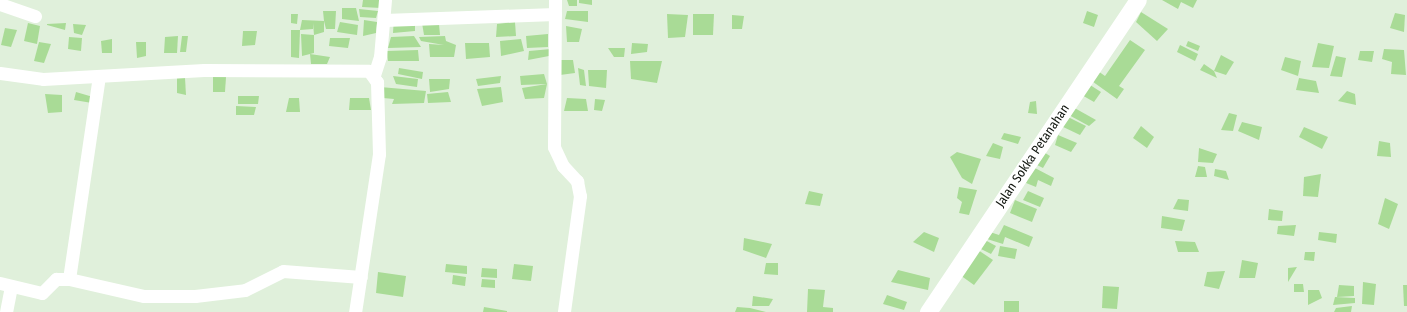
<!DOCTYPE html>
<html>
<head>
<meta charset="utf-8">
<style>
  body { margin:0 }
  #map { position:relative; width:1407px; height:312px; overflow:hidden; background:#e0f0db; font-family:"Fira Sans Condensed",sans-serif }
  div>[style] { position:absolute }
  .building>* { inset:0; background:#a9db96 }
  .minor>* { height:13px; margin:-6.5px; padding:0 6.5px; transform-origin:6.5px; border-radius:6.5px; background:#fff }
  .major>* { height:17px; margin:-8.5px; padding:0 8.5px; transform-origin:8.5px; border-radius:8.5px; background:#fff }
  span { translate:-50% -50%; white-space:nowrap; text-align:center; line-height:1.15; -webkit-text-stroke:3px #fff; paint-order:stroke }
  .street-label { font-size:13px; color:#0e130c }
</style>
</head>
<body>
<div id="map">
  <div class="building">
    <i style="clip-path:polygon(363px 0,381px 0,381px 8px,362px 7px)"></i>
    <i style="clip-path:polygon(567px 0,577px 0,577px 6px,569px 6px)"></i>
    <i style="clip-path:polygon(579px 0,592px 0,592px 5px,579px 3px)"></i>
    <i style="clip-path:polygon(1162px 0,1197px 0,1193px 8px,1181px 2px,1178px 9px)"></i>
    <i style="clip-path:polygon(342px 8px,356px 8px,359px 21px,342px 19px)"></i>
    <i style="clip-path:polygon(359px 9px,378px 11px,376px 18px,360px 17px)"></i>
    <i style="clip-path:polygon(323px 11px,336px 11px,335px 29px,326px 29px,324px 21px,324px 32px,314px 35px,313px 23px,313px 29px,300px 30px,302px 20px,324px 21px)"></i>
    <i style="clip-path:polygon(567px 11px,588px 11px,588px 22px,565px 19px)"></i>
    <i style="clip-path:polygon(1087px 11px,1098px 15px,1094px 27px,1083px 23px)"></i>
    <i style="clip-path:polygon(1141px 12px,1168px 29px,1157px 41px,1136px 22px)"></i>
    <i style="clip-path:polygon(1395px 13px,1405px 15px,1404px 32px,1390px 28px)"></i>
    <i style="clip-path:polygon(291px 14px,298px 14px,297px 24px,291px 23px)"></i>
    <i style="clip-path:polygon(667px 14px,688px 15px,685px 37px,668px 38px)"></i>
    <i style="clip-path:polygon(693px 14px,714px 14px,713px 35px,693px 35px)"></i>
    <i style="clip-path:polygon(732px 15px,744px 16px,742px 29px,732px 29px)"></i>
    <i style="clip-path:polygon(394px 18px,415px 20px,415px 31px,393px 33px)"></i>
    <i style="clip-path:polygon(364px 20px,377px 22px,376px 33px,363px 36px)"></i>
    <i style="clip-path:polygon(340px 22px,358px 25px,357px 35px,337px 32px)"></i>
    <i style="clip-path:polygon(515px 22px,516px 36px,496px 37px,497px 24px)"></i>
    <i style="clip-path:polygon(28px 23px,40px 26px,37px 44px,24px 41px)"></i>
    <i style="clip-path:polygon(66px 23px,65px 30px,47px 25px,47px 24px)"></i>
    <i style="clip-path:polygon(422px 23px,439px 24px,440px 35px,424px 35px)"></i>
    <i style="clip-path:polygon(73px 24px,86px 25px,82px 35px,74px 33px)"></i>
    <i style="clip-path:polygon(566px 26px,582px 29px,579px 42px,567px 42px)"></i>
    <i style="clip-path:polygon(5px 28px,17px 30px,11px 47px,1px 45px)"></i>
    <i style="clip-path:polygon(291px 30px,300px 30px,299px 58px,291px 57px)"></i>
    <i style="clip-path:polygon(243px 31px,257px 31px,255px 45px,242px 46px)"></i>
    <i style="clip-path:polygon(301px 34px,314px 35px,314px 53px,310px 54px,330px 57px,327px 64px,311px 64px,310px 54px,302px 56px)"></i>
    <i style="clip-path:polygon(548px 34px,548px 47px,527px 48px,526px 36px)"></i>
    <i style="clip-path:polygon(178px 36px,177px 53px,164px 53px,165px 37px)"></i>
    <i style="clip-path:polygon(182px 36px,188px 36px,186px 52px,180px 52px)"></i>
    <i style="clip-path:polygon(414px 36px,421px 47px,388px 48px,391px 37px)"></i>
    <i style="clip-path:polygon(445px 36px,446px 41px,456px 45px,454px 57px,430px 57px,429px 44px,444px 45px,421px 41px,419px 37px)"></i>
    <i style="clip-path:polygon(69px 37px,82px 38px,81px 51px,68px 49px)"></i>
    <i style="clip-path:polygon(330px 38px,350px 38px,348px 48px,329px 46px)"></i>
    <i style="clip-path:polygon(112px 39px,112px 53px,102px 53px,101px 41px)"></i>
    <i style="clip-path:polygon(521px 39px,524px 51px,501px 56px,500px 41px)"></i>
    <i style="clip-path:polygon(1130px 40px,1145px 50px,1119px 86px,1124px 89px,1117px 99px,1089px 79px,1095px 69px,1105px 76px)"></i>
    <i style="clip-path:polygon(1188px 41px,1200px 46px,1198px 51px,1186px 46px)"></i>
    <i style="clip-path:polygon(39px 42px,51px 44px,44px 63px,34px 61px)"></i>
    <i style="clip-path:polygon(136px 42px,146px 42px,146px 56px,137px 58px)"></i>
    <i style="clip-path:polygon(465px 43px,489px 43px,490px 57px,466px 59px)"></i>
    <i style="clip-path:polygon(632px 43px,648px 44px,647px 52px,631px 54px)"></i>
    <i style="clip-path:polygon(1318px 43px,1334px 46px,1329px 68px,1312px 67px)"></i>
    <i style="clip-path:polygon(1180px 45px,1198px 54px,1195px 61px,1177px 52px)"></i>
    <i style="clip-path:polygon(608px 48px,625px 48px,624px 57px,614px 57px)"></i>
    <i style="clip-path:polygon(551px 49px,549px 56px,528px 60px,529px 51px)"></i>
    <i style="clip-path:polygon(1384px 49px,1404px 50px,1406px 75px,1391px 74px,1392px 62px,1382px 59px)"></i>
    <i style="clip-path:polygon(418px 50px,419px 61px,388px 61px,387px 51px)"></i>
    <i style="clip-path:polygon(1360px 51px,1374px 51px,1372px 62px,1358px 60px)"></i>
    <i style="clip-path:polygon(1221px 55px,1234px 62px,1226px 75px,1214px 71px)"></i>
    <i style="clip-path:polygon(1336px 56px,1346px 58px,1342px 77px,1330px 76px)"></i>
    <i style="clip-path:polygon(1285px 57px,1301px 61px,1298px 76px,1281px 70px)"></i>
    <i style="clip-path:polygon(560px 60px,573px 60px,575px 73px,560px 75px)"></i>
    <i style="clip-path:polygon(630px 61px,662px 61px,657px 83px,631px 79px)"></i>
    <i style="clip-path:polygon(1204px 64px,1214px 71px,1217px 78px,1200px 70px)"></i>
    <i style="clip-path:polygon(399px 68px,423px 72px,422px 79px,398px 74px)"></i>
    <i style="clip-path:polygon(578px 68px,584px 70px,586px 86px,580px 85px)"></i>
    <i style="clip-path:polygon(588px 70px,607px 70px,606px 88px,589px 86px)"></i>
    <i style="clip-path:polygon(544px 74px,547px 84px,521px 85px,520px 76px)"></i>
    <i style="clip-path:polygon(393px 76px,418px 79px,417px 87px,396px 84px)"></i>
    <i style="clip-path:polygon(501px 76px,500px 83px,478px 86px,476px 79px)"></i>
    <i style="clip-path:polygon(213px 77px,226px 77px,225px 92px,213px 92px)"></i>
    <i style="clip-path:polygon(177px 78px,185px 78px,186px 95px,177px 93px)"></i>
    <i style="clip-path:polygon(1299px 78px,1316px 81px,1319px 93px,1296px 90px)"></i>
    <i style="clip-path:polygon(429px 79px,450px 79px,449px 89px,430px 92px)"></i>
    <i style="clip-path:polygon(1087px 83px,1101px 92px,1094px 102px,1080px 94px)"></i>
    <i style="clip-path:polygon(547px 84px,544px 98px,525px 99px,522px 88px)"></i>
    <i style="clip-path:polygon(380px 87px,426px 91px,424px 103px,392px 104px,394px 99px,383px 98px)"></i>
    <i style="clip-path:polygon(501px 87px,503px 102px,482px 106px,477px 89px)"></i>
    <i style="clip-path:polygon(1347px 91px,1355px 94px,1356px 105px,1338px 101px)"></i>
    <i style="clip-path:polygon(76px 92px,93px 97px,92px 103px,74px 100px)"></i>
    <i style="clip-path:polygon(448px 92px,451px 102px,428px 103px,427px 94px)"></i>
    <i style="clip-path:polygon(45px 94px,62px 95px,62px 112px,48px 113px)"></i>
    <i style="clip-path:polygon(238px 96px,259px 96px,258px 104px,238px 104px)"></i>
    <i style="clip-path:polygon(289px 98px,299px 98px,300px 112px,286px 112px)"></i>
    <i style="clip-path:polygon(350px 98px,369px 98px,371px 110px,349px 110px)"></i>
    <i style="clip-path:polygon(567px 98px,586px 99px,588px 111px,564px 111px)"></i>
    <i style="clip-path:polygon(595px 99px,605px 100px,602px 111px,594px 110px)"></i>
    <i style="clip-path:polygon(1036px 101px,1037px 114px,1028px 113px,1030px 102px)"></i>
    <i style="clip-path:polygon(236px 106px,256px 107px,254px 115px,236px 115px)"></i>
    <i style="clip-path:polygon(1071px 106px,1096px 120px,1089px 126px,1067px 114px)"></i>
    <i style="clip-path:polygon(1229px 113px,1237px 115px,1233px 131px,1221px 130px)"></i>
    <i style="clip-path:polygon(1066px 116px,1086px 126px,1080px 135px,1059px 125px)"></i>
    <i style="clip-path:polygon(1242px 122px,1262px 127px,1259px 140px,1238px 131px)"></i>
    <i style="clip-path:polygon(1141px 126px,1154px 137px,1147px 148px,1133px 138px)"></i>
    <i style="clip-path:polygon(1304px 127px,1328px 137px,1322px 149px,1299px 137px)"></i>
    <i style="clip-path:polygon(1004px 133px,1021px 137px,1018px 144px,1001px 139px)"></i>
    <i style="clip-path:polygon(1058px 135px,1077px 143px,1071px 152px,1055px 145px)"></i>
    <i style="clip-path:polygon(1379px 141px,1390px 143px,1391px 157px,1377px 156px)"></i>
    <i style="clip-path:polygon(993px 143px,1003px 147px,1000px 159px,986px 156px)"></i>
    <i style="clip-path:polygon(1199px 148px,1217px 154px,1213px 163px,1198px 162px)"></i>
    <i style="clip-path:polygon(1042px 151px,1050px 156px,1043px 168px,1035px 164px)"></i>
    <i style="clip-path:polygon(957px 152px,981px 159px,972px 184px,962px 178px,950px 157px)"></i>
    <i style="clip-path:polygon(1198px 166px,1205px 167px,1207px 177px,1195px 177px)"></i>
    <i style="clip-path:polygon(1033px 167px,1054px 178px,1051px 186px,1038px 180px,1036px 187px,1026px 183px)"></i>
    <i style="clip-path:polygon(1215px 169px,1226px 171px,1229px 180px,1214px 176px)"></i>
    <i style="clip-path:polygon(1321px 174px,1318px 197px,1303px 196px,1304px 177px)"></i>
    <i style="clip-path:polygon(959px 187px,977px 190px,969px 215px,959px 213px,962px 202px,957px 198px)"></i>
    <i style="clip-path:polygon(809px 191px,823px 194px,820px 206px,805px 204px)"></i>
    <i style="clip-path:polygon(1028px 191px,1044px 198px,1040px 207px,1023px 200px)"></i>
    <i style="clip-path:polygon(1385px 198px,1398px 204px,1389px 229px,1378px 224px)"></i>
    <i style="clip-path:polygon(1178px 199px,1189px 200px,1188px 211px,1173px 209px)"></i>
    <i style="clip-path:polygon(1015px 200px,1037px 209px,1032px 222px,1010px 213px)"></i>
    <i style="clip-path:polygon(1269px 209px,1283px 211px,1282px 221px,1268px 220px)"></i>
    <i style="clip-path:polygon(1162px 216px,1185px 220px,1182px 231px,1161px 228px)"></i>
    <i style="clip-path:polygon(1004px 225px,1033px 237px,1029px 247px,1005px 237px,1003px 244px,987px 239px,990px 232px,999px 235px)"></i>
    <i style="clip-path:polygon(1296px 225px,1294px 236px,1277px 234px,1278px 226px)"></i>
    <i style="clip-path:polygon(924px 232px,939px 238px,934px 252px,913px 242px)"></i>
    <i style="clip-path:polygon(1319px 232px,1337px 234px,1336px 243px,1318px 240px)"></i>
    <i style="clip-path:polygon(744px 238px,772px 244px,766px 258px,743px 250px)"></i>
    <i style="clip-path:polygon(985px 240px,996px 246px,991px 254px,981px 249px)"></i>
    <i style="clip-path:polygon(1175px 241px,1195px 242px,1199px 252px,1178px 252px)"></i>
    <i style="clip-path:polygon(1000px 246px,1017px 249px,1015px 259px,998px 256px)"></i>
    <i style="clip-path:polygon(978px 250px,993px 260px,974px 285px,960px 275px)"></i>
    <i style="clip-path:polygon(1305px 252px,1315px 252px,1314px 261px,1304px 260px)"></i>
    <i style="clip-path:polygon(1242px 260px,1258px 263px,1255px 278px,1239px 278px)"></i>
    <i style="clip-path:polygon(766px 263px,778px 263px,778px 275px,764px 274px)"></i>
    <i style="clip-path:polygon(446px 264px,467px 266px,467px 274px,445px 272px)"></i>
    <i style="clip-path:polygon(514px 264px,533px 266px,531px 281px,512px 279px)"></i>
    <i style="clip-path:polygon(1297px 267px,1288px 282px,1288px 268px)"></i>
    <i style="clip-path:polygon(482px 268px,497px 269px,497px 278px,481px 277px)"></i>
    <i style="clip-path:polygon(898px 270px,930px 278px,928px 290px,891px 282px)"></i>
    <i style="clip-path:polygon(1225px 271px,1219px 289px,1204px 286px,1207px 272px)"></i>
    <i style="clip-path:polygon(378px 272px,406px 276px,403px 297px,376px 293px)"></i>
    <i style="clip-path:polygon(453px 275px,466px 277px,465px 286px,452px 284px)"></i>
    <i style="clip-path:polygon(482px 279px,495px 280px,495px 288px,481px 287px)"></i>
    <i style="clip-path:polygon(1363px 282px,1376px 284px,1374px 305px,1362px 304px)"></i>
    <i style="clip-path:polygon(1294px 284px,1303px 284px,1304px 292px,1294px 292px)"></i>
    <i style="clip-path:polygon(1339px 285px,1354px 286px,1354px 296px,1337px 297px)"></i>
    <i style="clip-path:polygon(1403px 285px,1407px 285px,1407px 306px,1404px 306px)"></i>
    <i style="clip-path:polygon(1103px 286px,1119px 287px,1117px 309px,1102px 308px)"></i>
    <i style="clip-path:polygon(808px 289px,825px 290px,823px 307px,833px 308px,833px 312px,807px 312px)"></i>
    <i style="clip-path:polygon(1308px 290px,1319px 290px,1322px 298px,1308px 305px)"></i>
    <i style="clip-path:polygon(887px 295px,907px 302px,904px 310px,883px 304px)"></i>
    <i style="clip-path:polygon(753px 296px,773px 299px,769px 306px,752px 306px)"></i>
    <i style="clip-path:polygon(1335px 297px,1355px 298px,1355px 303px,1333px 305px)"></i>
    <i style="clip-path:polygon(1004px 301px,1019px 301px,1019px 312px,1004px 312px)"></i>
    <i style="clip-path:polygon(1352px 306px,1351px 312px,1334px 312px,1336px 308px)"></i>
    <i style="clip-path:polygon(484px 307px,507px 311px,507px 312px,483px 312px)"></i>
    <i style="clip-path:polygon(737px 307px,750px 308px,766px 312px,735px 312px)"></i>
  </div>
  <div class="minor">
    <i style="left:555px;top:0;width:147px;rotate:90.4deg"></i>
    <i style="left:554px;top:147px;width:21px;rotate:65deg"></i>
    <i style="left:563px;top:166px;width:21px;rotate:47deg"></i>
    <i style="left:577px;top:181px;width:15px;rotate:79deg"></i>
    <i style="left:580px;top:196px;width:117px;rotate:97.9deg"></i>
    <i style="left:0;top:4px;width:37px;rotate:19deg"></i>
    <i style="left:384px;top:20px;width:171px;rotate:-2deg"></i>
    <i style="left:0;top:73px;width:43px;rotate:7.9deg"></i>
    <i style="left:43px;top:79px;width:161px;rotate:-3.2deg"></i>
    <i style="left:204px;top:70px;width:165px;rotate:0.3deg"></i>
    <i style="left:369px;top:71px;width:14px;rotate:54deg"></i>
    <i style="left:377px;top:82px;width:72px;rotate:88.4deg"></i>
    <i style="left:379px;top:154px;width:160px;rotate:98.6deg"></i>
    <i style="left:374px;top:75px;width:19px;rotate:-72deg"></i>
    <i style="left:380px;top:57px;width:57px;rotate:-85deg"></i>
    <i style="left:69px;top:279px;width:205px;rotate:-81.6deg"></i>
    <i style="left:0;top:283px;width:43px;rotate:13.4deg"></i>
    <i style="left:42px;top:293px;width:20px;rotate:-45deg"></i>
    <i style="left:56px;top:279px;width:13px"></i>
    <i style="left:69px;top:279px;width:77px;rotate:12.8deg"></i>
    <i style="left:144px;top:296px;width:51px"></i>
    <i style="left:195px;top:296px;width:50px;rotate:-6.8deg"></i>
    <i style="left:245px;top:290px;width:42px;rotate:-26.6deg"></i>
    <i style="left:283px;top:271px;width:78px;rotate:4.4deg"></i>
    <i style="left:6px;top:312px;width:26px;rotate:-79deg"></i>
  </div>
  <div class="major">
    <i style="left:928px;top:312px;width:376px;rotate:-56.1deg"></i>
  </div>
  <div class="street-label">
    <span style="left:1033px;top:156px;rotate:-56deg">Jalan Sokka Petanahan</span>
  </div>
</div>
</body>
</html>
